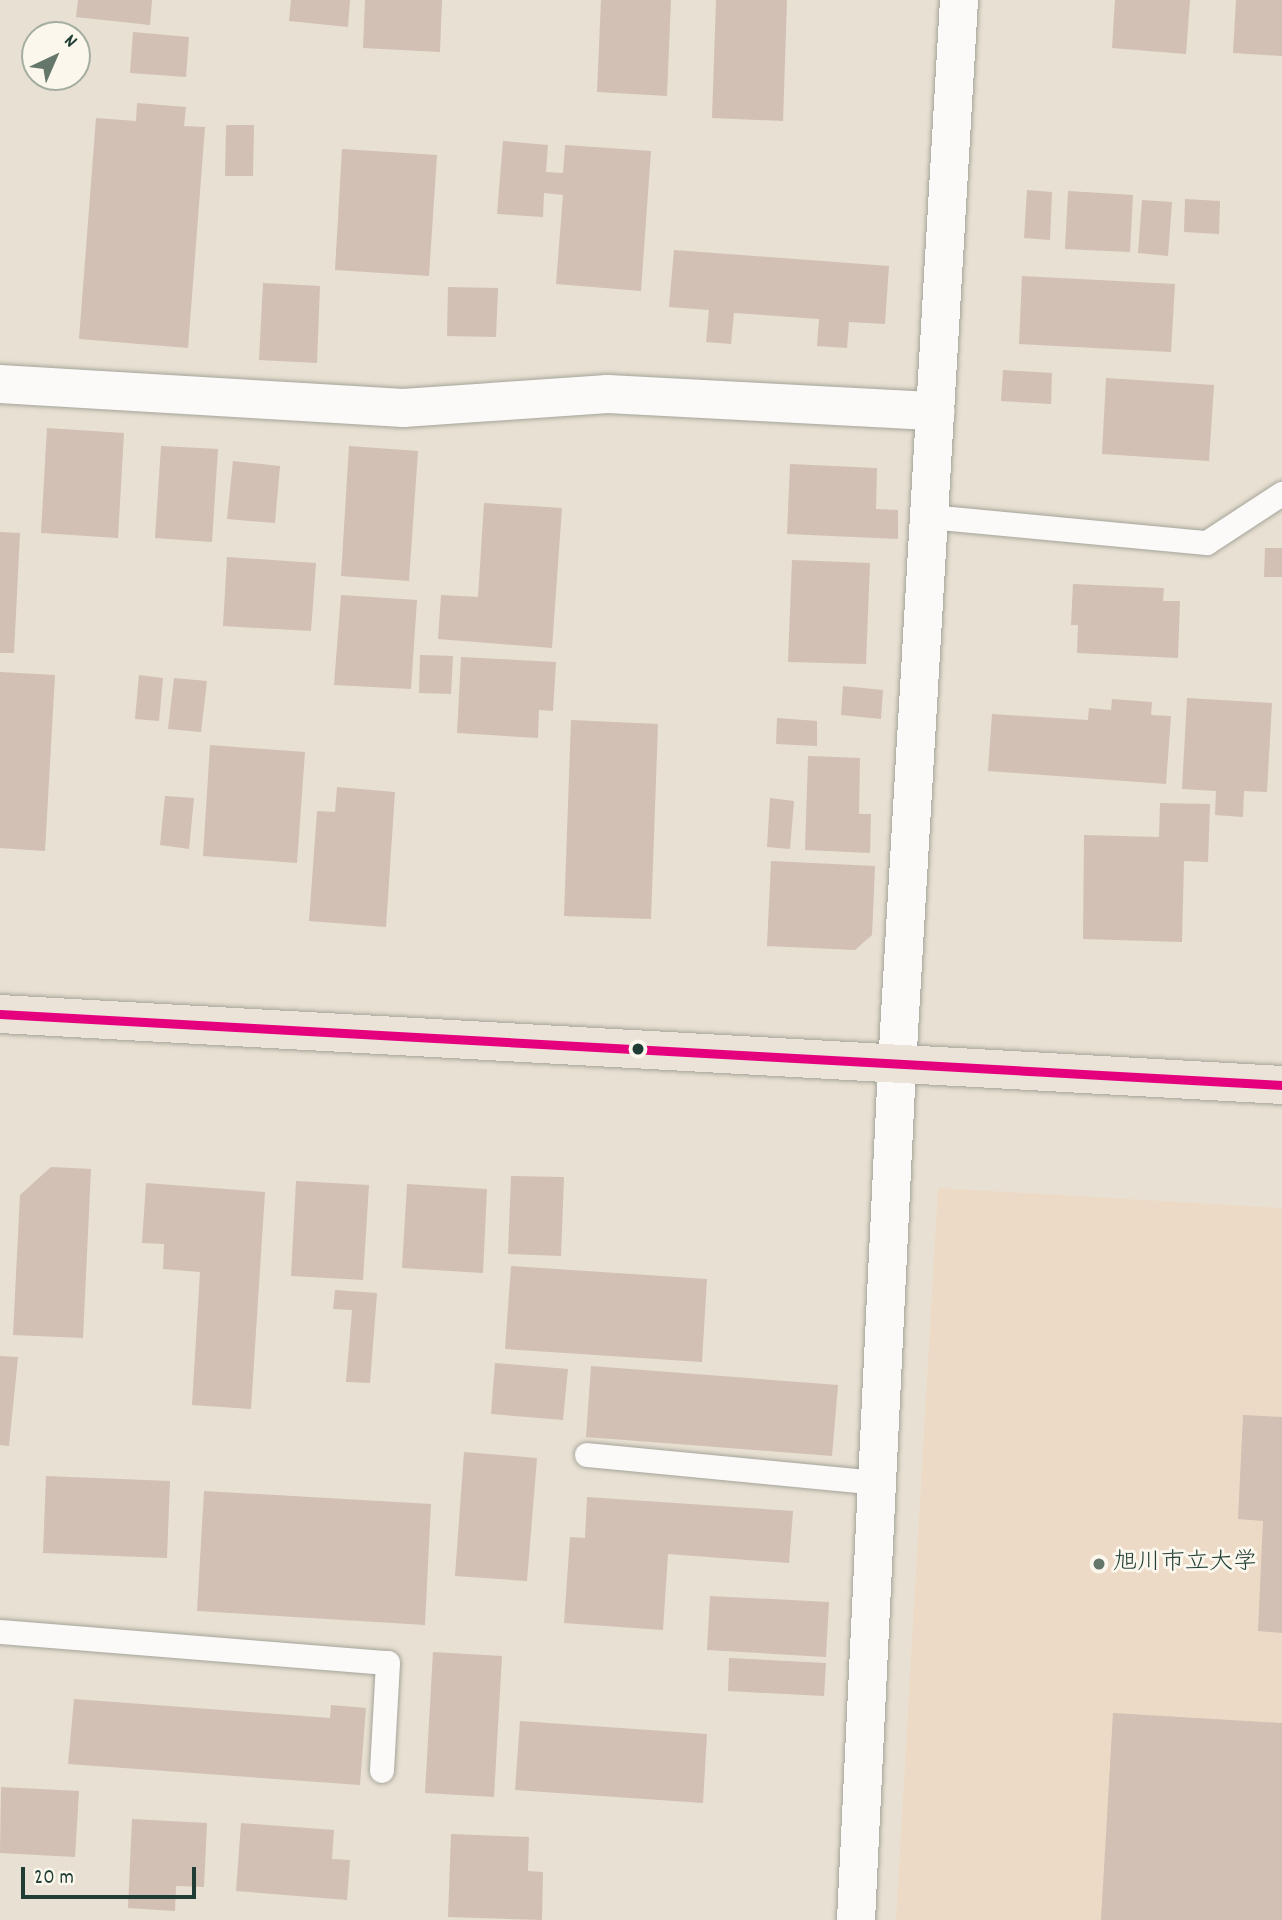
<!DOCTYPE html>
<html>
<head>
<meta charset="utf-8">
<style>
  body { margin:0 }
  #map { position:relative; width:1282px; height:1920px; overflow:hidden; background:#e8e0d2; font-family:Dekko,"Klee One",sans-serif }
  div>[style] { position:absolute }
  .built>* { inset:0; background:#eddac6 }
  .building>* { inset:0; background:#d1c0b3 }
  .roads { filter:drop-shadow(0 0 2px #a4a49a) drop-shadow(0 0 2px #a4a49a) }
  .lane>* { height:24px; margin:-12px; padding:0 12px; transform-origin:12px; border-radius:12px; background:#fcfaf8 }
  .street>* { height:38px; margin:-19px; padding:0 19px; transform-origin:19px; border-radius:19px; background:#fcfaf8 }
  .highway>* { height:38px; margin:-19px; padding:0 19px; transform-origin:19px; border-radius:19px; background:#ebe3d8 }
  .bus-1>* { height:9px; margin:-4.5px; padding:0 4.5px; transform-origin:4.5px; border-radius:4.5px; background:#e5007d }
  .dots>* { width:19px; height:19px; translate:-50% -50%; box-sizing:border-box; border:4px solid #fbf7ec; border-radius:50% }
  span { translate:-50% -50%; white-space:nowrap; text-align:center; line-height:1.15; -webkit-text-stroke:6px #fbf7ec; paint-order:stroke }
  .poi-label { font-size:24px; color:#1f3d34 }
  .left { translate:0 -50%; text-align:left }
  .north { position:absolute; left:21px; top:21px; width:70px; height:70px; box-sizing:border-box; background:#fbf7ec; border:2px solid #a3ada2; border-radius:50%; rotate:44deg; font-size:19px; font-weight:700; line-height:28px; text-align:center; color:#1f3d34 }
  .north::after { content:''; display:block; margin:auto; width:24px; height:32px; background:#65766b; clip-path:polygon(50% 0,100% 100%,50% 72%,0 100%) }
  .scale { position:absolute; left:21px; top:1867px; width:175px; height:32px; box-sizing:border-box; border:4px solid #1f3d34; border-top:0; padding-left:9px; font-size:21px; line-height:24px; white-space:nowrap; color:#1f3d34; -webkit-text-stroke:5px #fbf7ec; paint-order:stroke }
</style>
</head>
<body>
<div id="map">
  <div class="built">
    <i style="clip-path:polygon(938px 1188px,1282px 1208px,1282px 1920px,896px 1920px)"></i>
  </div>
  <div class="building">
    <i style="clip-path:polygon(78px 0,152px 0,150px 25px,76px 17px)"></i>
    <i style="clip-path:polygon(291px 0,350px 0,348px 27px,289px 21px)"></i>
    <i style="clip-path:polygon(365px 0,442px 0,440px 52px,363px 48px)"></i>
    <i style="clip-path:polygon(601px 0,671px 0,667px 96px,597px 92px)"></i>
    <i style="clip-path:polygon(716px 0,787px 0,783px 121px,712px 118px)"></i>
    <i style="clip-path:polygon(1115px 0,1190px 0,1186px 54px,1112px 48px)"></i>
    <i style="clip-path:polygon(1236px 0,1282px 0,1282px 56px,1233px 53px)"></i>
    <i style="clip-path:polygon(133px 32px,189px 37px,186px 77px,130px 73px)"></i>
    <i style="clip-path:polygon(137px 103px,186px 107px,184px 126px,205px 127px,188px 348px,79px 339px,96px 118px,136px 121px)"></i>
    <i style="clip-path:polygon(226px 125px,254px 125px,253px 176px,225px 176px)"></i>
    <i style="clip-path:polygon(503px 141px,548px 145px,546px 172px,563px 173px,565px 145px,651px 151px,641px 291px,556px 284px,563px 195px,544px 193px,543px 217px,497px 214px)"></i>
    <i style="clip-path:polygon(342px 149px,437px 155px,429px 276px,335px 270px)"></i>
    <i style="clip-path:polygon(1027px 190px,1052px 192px,1050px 240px,1024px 238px)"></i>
    <i style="clip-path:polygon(1068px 191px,1133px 195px,1130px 252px,1065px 249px)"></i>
    <i style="clip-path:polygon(1185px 199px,1220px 201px,1219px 234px,1184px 232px)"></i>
    <i style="clip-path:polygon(1142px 200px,1172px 202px,1168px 256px,1138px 253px)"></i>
    <i style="clip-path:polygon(674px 250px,889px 266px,885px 324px,849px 322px,847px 348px,817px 346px,819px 319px,734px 313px,731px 344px,706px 342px,709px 310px,669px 307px)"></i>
    <i style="clip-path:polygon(1022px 276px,1175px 284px,1171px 352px,1019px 344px)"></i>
    <i style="clip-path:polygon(263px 283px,320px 286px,317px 363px,259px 360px)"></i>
    <i style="clip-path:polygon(448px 287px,498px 288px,496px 337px,447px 336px)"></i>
    <i style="clip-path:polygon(1003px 370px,1052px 373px,1051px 404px,1001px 401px)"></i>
    <i style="clip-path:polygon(1106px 378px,1214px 385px,1209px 461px,1102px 454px)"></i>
    <i style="clip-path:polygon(47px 428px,124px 433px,118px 538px,41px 533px)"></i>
    <i style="clip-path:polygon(161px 446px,218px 449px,212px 542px,155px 538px)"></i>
    <i style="clip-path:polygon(349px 446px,418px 451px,409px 581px,341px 576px)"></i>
    <i style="clip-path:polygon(233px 461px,280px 466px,275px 523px,227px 519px)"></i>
    <i style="clip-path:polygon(790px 464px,877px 468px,876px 509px,898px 510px,898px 539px,787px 534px)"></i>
    <i style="clip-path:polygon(484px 503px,562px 508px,552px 648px,438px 639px,441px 595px,478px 597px)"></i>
    <i style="clip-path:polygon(0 532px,20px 533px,14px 653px,0 653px)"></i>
    <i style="clip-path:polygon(1265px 548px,1282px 548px,1282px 577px,1264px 577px)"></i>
    <i style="clip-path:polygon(227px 557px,316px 563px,311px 631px,223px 626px)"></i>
    <i style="clip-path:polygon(792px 560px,870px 563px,866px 664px,788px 662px)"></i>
    <i style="clip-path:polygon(1073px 584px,1164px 588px,1163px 601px,1180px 601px,1178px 658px,1077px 653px,1078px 625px,1071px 625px)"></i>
    <i style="clip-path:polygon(341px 595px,417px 600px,411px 689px,334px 685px)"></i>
    <i style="clip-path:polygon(420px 655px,453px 656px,451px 694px,419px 693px)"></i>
    <i style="clip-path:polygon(461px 657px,556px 662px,553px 711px,539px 710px,538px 738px,457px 733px)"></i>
    <i style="clip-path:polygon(0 672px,55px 675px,45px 851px,0 848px)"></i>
    <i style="clip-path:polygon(139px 675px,163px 678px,159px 721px,135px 719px)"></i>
    <i style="clip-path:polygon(174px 678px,207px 681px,201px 732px,168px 729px)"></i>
    <i style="clip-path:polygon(843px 686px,883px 690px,881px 719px,841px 715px)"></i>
    <i style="clip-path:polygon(1187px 698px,1272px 703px,1267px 792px,1244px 791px,1243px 817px,1215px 815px,1216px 791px,1182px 789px)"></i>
    <i style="clip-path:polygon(1112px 699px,1152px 702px,1151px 715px,1171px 716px,1166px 784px,988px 771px,992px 714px,1088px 720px,1089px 708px,1111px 710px)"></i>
    <i style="clip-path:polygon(777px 718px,817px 721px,817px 746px,776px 744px)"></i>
    <i style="clip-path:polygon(571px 720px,658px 724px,651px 919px,564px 916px)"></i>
    <i style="clip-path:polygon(210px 745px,305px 752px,297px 863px,203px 856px)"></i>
    <i style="clip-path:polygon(808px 756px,860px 758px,859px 814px,871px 814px,870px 853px,805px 850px)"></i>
    <i style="clip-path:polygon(337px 787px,395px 792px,386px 927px,309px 921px,317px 811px,335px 812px)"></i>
    <i style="clip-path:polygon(165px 796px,194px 798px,189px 849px,160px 845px)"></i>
    <i style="clip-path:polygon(770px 798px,794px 801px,790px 849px,767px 847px)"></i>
    <i style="clip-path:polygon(1160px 803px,1210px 804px,1208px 862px,1184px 861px,1182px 942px,1083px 939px,1084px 835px,1159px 837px)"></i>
    <i style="clip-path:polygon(771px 861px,875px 866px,872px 935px,855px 950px,767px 946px)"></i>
    <i style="clip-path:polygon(51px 1167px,91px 1169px,83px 1338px,13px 1335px,20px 1195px)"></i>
    <i style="clip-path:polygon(511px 1176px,564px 1177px,561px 1256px,508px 1254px)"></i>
    <i style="clip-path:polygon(296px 1181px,369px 1185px,363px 1280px,291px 1276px)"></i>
    <i style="clip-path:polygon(146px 1183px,265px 1192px,251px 1409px,192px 1405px,200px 1272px,163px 1269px,164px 1244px,142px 1243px)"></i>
    <i style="clip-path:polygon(407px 1184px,487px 1189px,483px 1273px,402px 1268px)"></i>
    <i style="clip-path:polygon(511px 1266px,707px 1279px,702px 1362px,505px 1349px)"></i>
    <i style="clip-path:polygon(335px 1290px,377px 1293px,370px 1383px,346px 1382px,352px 1310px,333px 1309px)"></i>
    <i style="clip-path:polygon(0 1356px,18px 1357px,9px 1446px,0 1445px)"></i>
    <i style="clip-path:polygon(495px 1363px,568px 1369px,563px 1420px,491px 1414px)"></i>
    <i style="clip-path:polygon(591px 1366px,838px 1385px,832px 1456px,586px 1437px)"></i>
    <i style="clip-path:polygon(1243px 1415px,1282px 1417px,1282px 1633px,1258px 1631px,1263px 1521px,1238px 1519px)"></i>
    <i style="clip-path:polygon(464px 1452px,537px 1458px,527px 1581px,455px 1576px)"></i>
    <i style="clip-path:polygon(46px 1476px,170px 1481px,167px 1558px,43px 1553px)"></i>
    <i style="clip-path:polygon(204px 1491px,431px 1504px,425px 1625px,197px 1611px)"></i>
    <i style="clip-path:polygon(587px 1497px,793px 1511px,789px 1563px,668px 1554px,663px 1630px,564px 1623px,570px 1537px,585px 1538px)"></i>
    <i style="clip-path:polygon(710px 1596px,829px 1602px,826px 1657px,707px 1650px)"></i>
    <i style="clip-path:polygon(433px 1652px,502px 1656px,494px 1797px,425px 1793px)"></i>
    <i style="clip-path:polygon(729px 1658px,826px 1663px,824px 1696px,728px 1691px)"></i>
    <i style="clip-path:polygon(74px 1699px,330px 1718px,331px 1705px,366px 1708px,360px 1785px,68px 1764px)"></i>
    <i style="clip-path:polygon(1113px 1713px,1282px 1723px,1282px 1920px,1101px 1920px)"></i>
    <i style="clip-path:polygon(520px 1721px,707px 1734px,703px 1803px,515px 1790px)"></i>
    <i style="clip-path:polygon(1px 1787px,79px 1791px,75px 1857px,0 1853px)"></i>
    <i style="clip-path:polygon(132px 1819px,207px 1823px,204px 1887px,176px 1886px,175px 1911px,128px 1908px)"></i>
    <i style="clip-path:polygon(241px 1823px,334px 1830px,332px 1859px,350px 1860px,347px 1900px,236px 1891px)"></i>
    <i style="clip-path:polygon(451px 1834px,529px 1837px,528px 1871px,543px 1872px,542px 1920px,448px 1917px)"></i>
  </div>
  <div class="roads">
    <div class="lane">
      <i style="left:930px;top:517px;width:278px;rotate:5.4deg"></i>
      <i style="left:1207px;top:543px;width:90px;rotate:-33.2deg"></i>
      <i style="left:587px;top:1455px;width:292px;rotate:5.5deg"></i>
      <i style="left:0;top:1632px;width:389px;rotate:4.6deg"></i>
      <i style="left:388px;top:1663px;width:108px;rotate:93.2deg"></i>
    </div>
    <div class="street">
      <i style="left:0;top:384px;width:404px;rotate:3.4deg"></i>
      <i style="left:403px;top:408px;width:205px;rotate:-3.9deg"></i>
      <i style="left:608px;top:394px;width:328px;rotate:3deg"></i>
      <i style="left:856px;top:1920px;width:855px;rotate:-87.25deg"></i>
      <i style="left:897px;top:1066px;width:1068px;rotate:-86.67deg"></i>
    </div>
    <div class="highway">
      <i style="left:0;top:1014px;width:1284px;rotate:3.17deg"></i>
    </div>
  </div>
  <div class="bus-1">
    <i style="left:0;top:1014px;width:1284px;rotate:3.17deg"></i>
  </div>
  <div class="dots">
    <i style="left:638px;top:1049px;background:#1f3d34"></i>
    <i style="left:1099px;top:1564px;background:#65766b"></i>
  </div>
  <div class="poi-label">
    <span class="left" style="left:1113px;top:1564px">旭川市立大学</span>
  </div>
  <div class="north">N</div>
  <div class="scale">20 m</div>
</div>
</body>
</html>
